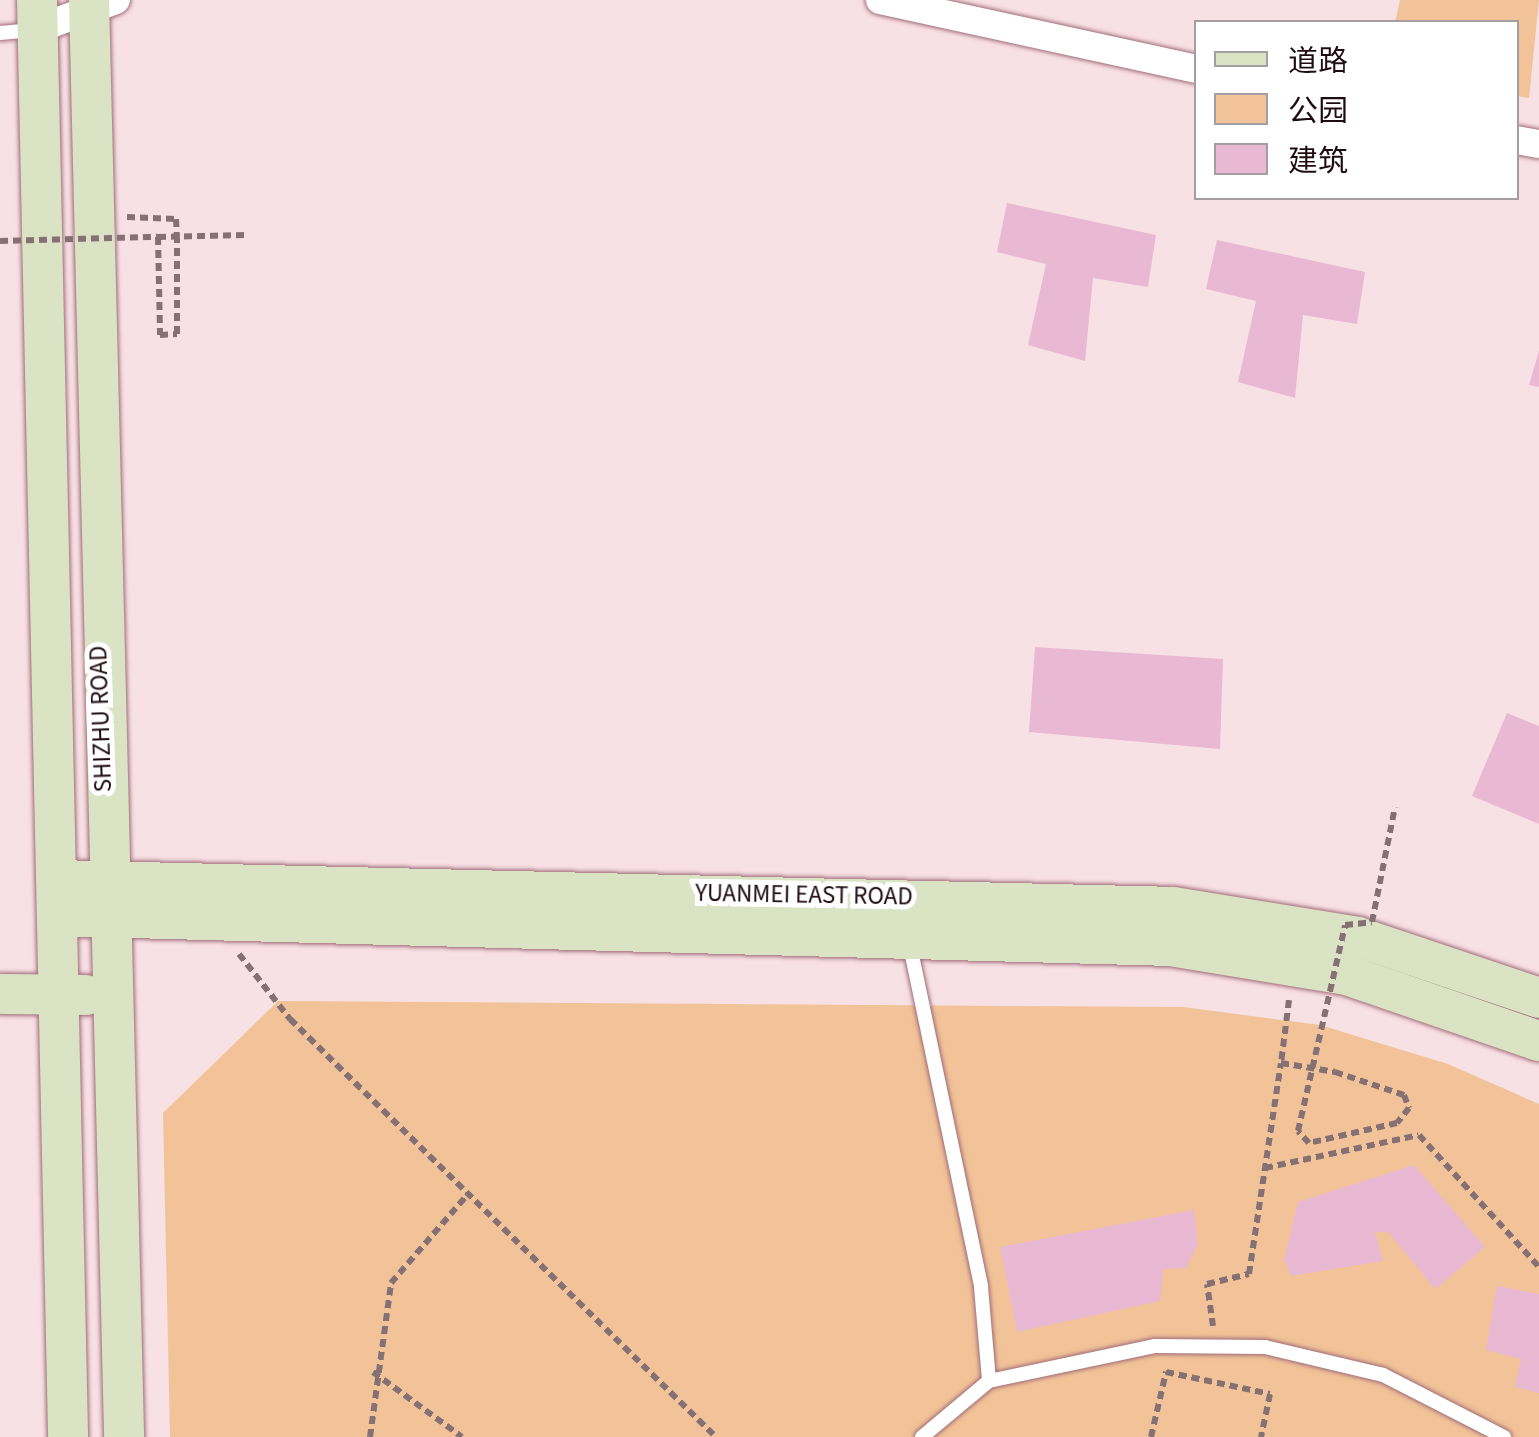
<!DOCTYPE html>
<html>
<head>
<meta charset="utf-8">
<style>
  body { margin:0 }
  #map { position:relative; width:1539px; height:1437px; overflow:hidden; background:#f8e1e5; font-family:"Source Sans 3","Noto Sans SC",sans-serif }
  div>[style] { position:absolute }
  .green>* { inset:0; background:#f2c398 }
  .building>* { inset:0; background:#e9b8d3 }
  .path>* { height:6px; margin-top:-3px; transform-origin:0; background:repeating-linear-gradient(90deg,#857074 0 8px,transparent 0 13px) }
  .roads { filter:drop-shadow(0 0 2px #a16d79) drop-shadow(0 0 2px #a16d79) }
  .lane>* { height:14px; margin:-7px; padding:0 7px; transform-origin:7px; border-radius:7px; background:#fff }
  .street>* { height:28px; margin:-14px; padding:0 14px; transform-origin:14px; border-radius:14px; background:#fff }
  .secondary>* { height:40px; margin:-20px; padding:0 20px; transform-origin:20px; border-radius:20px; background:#dae3c4 }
  .path-bridge>* { height:6px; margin-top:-3px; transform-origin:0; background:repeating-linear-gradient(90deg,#857074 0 8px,transparent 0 13px) }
  span { translate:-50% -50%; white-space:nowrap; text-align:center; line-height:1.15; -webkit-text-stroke:10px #fff; paint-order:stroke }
  .street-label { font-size:25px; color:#1f0c11 }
  .legend { position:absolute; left:1194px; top:20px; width:325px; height:180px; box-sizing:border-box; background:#fff; border:2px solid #a59ea0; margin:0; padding:12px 18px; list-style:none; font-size:30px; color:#1f0c11 }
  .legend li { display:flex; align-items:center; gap:20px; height:50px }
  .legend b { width:50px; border:2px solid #a59ea0 }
</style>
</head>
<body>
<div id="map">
  <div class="green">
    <i style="clip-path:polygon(1400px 0,1539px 0,1529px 98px,1517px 96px,1516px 22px,1395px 22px)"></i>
    <i style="clip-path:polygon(278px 1001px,1183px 1007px,1320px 1025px,1448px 1064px,1539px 1104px,1539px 1437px,170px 1437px,163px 1113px)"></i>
  </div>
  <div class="building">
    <i style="clip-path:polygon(1007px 203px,1156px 235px,1148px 287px,1093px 278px,1085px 361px,1028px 345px,1046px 264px,997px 252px)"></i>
    <i style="clip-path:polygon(1217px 240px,1365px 272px,1357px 324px,1303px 315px,1295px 398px,1238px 382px,1256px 301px,1206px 289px)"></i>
    <i style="clip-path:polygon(1539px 351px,1539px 387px,1529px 385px)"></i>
    <i style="clip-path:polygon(1035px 647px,1223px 659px,1220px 749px,1029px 732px)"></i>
    <i style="clip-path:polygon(1507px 713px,1539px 726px,1539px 824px,1472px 796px)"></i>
    <i style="clip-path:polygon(1414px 1165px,1485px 1247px,1435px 1289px,1388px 1232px,1375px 1232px,1383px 1261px,1291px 1276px,1284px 1260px,1298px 1202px)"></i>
    <i style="clip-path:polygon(1194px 1210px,1198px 1244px,1186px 1268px,1163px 1269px,1160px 1301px,1017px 1332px,1000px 1247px)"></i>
    <i style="clip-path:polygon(1497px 1286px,1539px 1294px,1539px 1393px,1515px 1387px,1521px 1359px,1486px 1350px)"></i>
  </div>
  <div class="path">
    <i style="left:127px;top:217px;width:49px;rotate:2.3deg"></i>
    <i style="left:176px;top:219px;width:19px;rotate:87deg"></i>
    <i style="left:239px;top:954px;width:83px;rotate:51.9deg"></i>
    <i style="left:290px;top:1019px;width:597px;rotate:44.46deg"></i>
    <i style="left:1289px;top:1000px;width:64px;rotate:97.2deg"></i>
    <i style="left:1281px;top:1063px;width:55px;rotate:9.5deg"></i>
    <i style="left:1265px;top:1168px;width:157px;rotate:-12.1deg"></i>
    <i style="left:1419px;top:1135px;width:178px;rotate:47.7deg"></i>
    <i style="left:1213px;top:1326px;width:42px;rotate:-98.1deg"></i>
    <i style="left:1207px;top:1284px;width:43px;rotate:-13.4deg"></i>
    <i style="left:1249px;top:1274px;width:213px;rotate:-81.4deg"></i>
    <i style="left:373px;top:1372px;width:110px;rotate:36.1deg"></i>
    <i style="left:370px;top:1437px;width:155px;rotate:-82.2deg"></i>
    <i style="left:391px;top:1283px;width:118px;rotate:-49.1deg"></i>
    <i style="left:1151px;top:1437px;width:67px;rotate:-77deg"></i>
    <i style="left:1166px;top:1372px;width:106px;rotate:11.9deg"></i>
    <i style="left:1270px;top:1394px;width:44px;rotate:101.8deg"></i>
  </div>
  <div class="roads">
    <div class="lane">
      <i style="left:0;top:33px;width:34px;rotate:-5deg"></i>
      <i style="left:909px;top:941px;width:353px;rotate:78.2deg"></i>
      <i style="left:981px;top:1287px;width:94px;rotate:85.1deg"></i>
      <i style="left:922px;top:1437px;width:87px;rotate:-39.9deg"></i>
      <i style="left:989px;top:1381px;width:170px;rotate:-11.9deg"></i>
      <i style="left:1155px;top:1346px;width:110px;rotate:0.5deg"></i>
      <i style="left:1265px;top:1347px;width:121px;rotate:13.3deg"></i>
      <i style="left:1383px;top:1375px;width:136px;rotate:27.1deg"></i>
    </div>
    <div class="street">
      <i style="left:880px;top:0;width:323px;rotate:12.3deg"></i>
      <i style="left:37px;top:29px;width:84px;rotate:-20.2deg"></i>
      <i style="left:1516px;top:140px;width:23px;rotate:10deg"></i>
    </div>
    <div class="secondary">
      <i style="left:37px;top:0;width:1437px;rotate:88.76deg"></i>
      <i style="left:89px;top:0;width:1437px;rotate:88.6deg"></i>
      <i style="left:56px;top:880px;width:1117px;rotate:1.38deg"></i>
      <i style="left:1173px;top:907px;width:187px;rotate:9.2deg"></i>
      <i style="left:1358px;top:937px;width:191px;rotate:18.6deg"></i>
      <i style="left:57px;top:916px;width:1113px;rotate:1.54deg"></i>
      <i style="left:1170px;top:946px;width:179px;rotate:9.3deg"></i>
      <i style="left:1347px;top:975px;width:203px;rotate:19deg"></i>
      <i style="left:0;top:994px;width:86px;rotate:0.7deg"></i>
    </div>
  </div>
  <div class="path-bridge">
    <i style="left:158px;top:237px;width:87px;rotate:-1.3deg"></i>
    <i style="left:0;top:241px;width:158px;rotate:-1.5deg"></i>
    <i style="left:158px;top:237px;width:98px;rotate:88.8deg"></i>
    <i style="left:160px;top:335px;width:17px;rotate:-3deg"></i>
    <i style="left:177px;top:334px;width:96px;rotate:-90deg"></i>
    <i style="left:1335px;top:1072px;width:73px;rotate:18.4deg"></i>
    <i style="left:1404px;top:1095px;width:14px;rotate:69deg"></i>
    <i style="left:1409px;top:1108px;width:19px;rotate:129deg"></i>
    <i style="left:1397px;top:1123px;width:90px;rotate:167.2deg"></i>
    <i style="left:1309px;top:1143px;width:16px;rotate:-133deg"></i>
    <i style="left:1298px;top:1131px;width:211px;rotate:-77.1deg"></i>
    <i style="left:1345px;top:925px;width:27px;rotate:-6deg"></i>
    <i style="left:1372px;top:922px;width:117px;rotate:-78.7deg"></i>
  </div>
  <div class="street-label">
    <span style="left:101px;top:719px;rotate:-92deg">SHIZHU ROAD</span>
    <span style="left:804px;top:895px;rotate:1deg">YUANMEI EAST ROAD</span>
  </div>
  <ul class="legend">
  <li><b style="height:12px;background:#dae3c4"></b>道路</li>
  <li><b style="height:28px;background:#f2c398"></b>公园</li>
  <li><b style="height:28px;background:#e9b8d3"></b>建筑</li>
  </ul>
</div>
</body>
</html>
